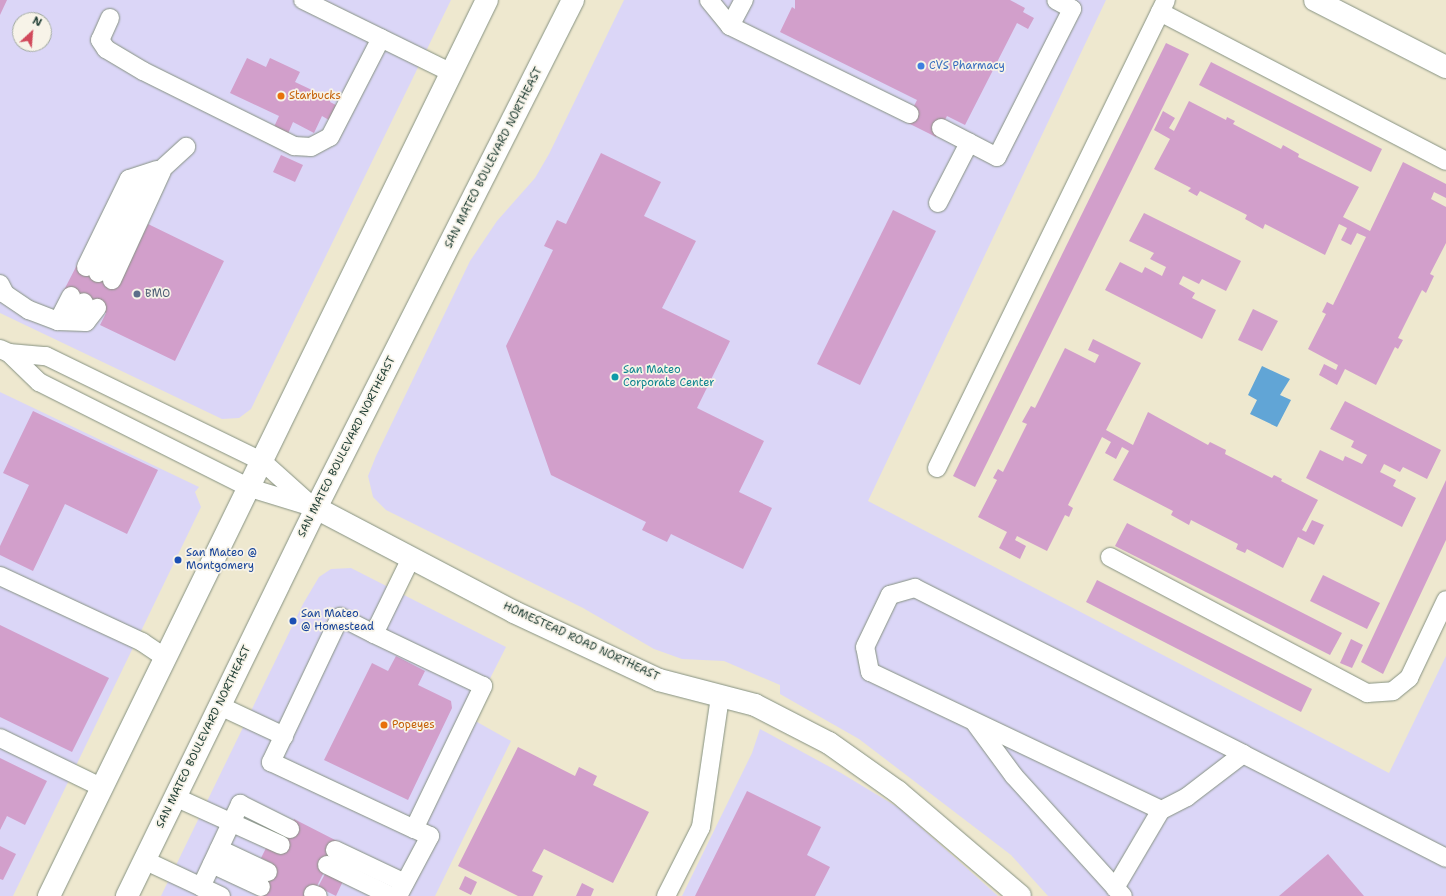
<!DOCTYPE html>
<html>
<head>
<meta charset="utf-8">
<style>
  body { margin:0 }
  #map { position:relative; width:1446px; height:896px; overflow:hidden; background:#eee8cf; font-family:"Shantell Sans",sans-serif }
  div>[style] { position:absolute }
  .built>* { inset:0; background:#dbd6f7 }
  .water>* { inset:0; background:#61a5d6 }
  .building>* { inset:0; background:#d29fcb }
  .roads { filter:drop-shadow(0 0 1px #869282) drop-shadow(0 0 1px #869282) }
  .lane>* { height:18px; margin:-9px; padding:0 9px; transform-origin:9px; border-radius:9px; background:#fff }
  .street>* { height:22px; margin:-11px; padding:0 11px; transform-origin:11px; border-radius:11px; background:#fff }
  .secondary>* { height:22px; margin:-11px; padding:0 11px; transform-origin:11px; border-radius:11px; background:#fff }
  .primary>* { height:22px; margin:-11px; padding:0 11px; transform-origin:11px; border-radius:11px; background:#fff }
  .dots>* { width:11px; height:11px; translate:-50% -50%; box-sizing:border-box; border:2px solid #f7f3e8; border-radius:50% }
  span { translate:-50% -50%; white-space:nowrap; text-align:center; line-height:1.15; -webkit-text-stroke:3.5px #f7f3e8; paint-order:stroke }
  .shop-label { font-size:11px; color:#366cbe }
  .left { translate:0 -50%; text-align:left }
  .food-label { font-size:11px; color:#c56008 }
  .street-label { font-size:11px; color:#1f3d34 }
  .service-label { font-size:11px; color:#4e5e75 }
  .culture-label { font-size:11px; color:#0d838f }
  .transit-label { font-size:11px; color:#164399 }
  .north { position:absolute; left:12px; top:12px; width:40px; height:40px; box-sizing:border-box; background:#f7f3e8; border:1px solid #a1aaa0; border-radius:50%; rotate:26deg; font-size:11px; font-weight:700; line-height:16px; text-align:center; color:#1f3d34 }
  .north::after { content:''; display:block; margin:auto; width:14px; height:18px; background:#d1495b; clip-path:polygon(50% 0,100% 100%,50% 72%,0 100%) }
</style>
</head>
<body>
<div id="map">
  <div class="built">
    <i style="clip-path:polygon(evenodd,0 0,451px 0,251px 409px,239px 418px,222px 419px,0 313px,0 0,20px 20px,44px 20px,44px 44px,20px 44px,20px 20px)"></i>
    <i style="clip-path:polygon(624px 0,1106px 0,868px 501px,1389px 773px,1446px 656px,1446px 896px,1048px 896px,1011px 855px,859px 739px,780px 694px,780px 685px,724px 661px,682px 659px,654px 649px,583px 608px,386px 510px,373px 497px,368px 476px,376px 456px,470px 261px,497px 221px,535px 178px,549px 154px)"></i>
    <i style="clip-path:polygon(0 392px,199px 487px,195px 492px,201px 507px,13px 896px,0 896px)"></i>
    <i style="clip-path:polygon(351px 568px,506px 647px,470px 718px,511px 741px,435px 896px,161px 896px,303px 604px,319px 577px,331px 569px)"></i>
    <i style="clip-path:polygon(760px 729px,841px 773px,899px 808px,998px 896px,682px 896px,752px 753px)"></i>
  </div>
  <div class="water">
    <i style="clip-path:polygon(1262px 366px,1290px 379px,1280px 395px,1291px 400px,1277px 427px,1250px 414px,1257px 400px,1248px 395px)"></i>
  </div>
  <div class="building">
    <i style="clip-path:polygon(0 0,7px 0,0 15px)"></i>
    <i style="clip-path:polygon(795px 0,1010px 0,1025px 8px,1023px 12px,1034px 18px,1028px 29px,1017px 23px,965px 125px,947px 116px,936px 137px,906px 122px,917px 100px,780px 32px,792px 7px,795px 9px)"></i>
    <i style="clip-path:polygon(1166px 43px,1189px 54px,975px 487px,953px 476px)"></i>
    <i style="clip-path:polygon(247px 58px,266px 67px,270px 58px,300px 72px,295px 82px,331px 99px,330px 102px,336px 105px,329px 120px,322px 116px,314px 133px,293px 122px,287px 136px,273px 129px,279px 116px,230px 93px)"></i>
    <i style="clip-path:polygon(1211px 62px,1382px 149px,1371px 172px,1199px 85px)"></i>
    <i style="clip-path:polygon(1189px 101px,1226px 120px,1227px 117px,1235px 121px,1233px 124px,1281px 149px,1283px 145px,1299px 154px,1298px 157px,1359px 187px,1343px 217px,1370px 231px,1403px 162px,1446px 184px,1446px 198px,1434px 192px,1431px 199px,1446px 207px,1446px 243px,1430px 274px,1434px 276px,1426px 293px,1422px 290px,1398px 338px,1403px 340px,1398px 349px,1395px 347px,1376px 385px,1345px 369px,1337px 385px,1319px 375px,1324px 364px,1336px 370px,1338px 365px,1308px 349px,1326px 314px,1322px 312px,1327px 302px,1333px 305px,1366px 237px,1357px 233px,1351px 245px,1341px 240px,1347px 228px,1339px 224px,1325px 255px,1265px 224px,1263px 229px,1245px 219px,1247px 215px,1200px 191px,1197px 196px,1188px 191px,1191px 188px,1154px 169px,1170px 139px,1154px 130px,1163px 111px,1175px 118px,1169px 128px,1174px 131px)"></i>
    <i style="clip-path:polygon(601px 153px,661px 182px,644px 216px,696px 241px,662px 308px,730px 341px,697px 408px,764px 441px,739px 492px,772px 508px,743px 569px,671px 534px,667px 542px,642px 530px,646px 522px,551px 475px,506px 346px,553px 250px,544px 246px,557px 220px,566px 224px)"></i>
    <i style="clip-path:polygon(281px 155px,303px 165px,295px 182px,273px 172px)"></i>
    <i style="clip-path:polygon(893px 210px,936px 231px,860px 385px,817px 364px)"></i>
    <i style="clip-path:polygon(1144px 213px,1241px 261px,1226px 291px,1202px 279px,1199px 284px,1183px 276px,1179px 284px,1195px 293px,1192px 298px,1216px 310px,1202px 339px,1105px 290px,1120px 262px,1142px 273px,1145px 267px,1162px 276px,1166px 267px,1150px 259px,1154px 253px,1129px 241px)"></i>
    <i style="clip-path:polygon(148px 224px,224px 261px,175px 361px,100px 325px,106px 313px,63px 292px,78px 263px,120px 284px)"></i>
    <i style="clip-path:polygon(1253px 309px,1278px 321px,1262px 351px,1238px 340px)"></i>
    <i style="clip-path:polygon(1093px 339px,1141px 363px,1106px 430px,1133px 445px,1148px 412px,1208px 445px,1210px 442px,1226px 450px,1225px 454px,1272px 478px,1274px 475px,1282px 479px,1281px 481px,1318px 500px,1302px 530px,1306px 532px,1312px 520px,1324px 525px,1314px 545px,1298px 537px,1283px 568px,1247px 549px,1245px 553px,1236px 549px,1238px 544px,1191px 520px,1189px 525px,1171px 515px,1173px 511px,1113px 480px,1129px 451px,1122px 447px,1116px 459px,1105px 453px,1111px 442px,1102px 437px,1068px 505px,1073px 508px,1069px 517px,1065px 515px,1047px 551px,1017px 536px,1015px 540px,1026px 546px,1020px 559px,999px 548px,1007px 532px,978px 517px,997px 480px,993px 478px,998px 469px,1003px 472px,1027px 424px,1022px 422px,1031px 406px,1035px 408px,1065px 348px,1095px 363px,1099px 355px,1088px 350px)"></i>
    <i style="clip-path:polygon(1345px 401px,1441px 450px,1427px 479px,1403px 467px,1400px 472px,1384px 464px,1380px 472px,1396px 480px,1393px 486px,1416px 498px,1402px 527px,1306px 478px,1320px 450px,1343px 461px,1345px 456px,1362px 464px,1367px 455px,1351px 447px,1354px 441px,1330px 429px)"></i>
    <i style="clip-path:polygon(33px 411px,158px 470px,127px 534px,65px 504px,33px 571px,0 555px,0 546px,29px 485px,3px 473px)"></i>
    <i style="clip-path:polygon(1446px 480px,1446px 540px,1383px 674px,1361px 662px)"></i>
    <i style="clip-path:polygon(1127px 523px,1342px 633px,1330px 655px,1115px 546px)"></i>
    <i style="clip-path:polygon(1323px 575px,1380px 603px,1367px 629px,1310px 601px)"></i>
    <i style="clip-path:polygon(1097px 580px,1312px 689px,1301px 712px,1086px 602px)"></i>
    <i style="clip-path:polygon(0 625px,109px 678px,72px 752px,0 717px)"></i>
    <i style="clip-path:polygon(1351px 639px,1363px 645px,1352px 668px,1340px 663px)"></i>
    <i style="clip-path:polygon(396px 656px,425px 671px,418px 685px,451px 701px,452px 708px,408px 800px,324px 760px,372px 663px,388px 671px)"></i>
    <i style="clip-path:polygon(518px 747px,575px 776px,579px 767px,597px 776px,593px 785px,649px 812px,613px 883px,544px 849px,532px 871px,543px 876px,533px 896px,518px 896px,458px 866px)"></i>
    <i style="clip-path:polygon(0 758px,47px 781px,25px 825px,7px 816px,0 830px)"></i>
    <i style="clip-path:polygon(747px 791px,821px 827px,807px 855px,830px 867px,815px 896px,695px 896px)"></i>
    <i style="clip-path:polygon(294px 819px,339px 842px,312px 896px,260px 896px,257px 895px,273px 864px,261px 858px,268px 844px,279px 849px)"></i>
    <i style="clip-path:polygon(0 846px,16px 854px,3px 880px,0 879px)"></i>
    <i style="clip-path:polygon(1328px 854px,1364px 896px,1279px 896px)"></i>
    <i style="clip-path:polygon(326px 872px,343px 881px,336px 896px,318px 887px)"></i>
    <i style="clip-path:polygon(465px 876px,477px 882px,471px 895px,459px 889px)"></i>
    <i style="clip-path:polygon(582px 883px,594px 889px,591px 896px,576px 896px)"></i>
  </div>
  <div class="roads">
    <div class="lane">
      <i style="left:303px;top:0;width:166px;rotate:26.1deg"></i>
      <i style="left:709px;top:0;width:33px;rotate:51deg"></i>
      <i style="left:730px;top:26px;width:200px;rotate:26.1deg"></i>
      <i style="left:1160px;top:12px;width:322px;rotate:27.5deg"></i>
      <i style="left:110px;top:18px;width:24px;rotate:114deg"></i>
      <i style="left:100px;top:40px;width:11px;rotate:56deg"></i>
      <i style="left:106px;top:49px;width:43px;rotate:30.7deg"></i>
      <i style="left:143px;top:71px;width:169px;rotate:26.4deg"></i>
      <i style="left:294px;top:146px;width:17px;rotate:3deg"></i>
      <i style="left:311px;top:147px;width:21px;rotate:-28deg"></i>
      <i style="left:330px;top:137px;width:111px;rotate:-62.7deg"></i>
      <i style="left:730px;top:26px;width:30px;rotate:-62deg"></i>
      <i style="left:941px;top:128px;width:63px;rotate:27.4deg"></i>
      <i style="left:997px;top:157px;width:166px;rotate:-63.1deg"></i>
      <i style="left:1072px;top:9px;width:18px;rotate:-151deg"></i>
      <i style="left:938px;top:203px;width:68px;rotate:-62.7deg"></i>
      <i style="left:86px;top:267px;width:98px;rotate:-64deg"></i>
      <i style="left:129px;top:179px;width:29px;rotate:-18deg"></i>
      <i style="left:98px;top:273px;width:93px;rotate:-63.7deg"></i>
      <i style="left:139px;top:190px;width:64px;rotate:-42.5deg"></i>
      <i style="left:112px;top:280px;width:120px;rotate:-65.4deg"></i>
      <i style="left:0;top:284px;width:11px;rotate:63deg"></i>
      <i style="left:5px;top:294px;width:29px;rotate:34deg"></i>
      <i style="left:29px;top:310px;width:31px;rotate:21deg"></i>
      <i style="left:58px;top:321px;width:21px;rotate:-17deg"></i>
      <i style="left:78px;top:315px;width:14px;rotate:-65deg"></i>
      <i style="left:71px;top:296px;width:28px;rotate:117deg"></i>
      <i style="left:58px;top:321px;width:28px;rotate:2deg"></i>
      <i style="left:86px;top:322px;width:18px;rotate:-52deg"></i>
      <i style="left:0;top:349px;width:10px;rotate:24deg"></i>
      <i style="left:9px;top:353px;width:42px;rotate:44deg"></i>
      <i style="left:39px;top:382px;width:236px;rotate:26.7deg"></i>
      <i style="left:250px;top:488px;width:69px;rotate:16.9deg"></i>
      <i style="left:9px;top:353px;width:37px;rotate:5deg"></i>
      <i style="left:46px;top:356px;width:242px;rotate:26deg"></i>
      <i style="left:263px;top:462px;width:64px;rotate:41.9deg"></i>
      <i style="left:937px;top:468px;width:521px;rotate:-63.93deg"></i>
      <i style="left:1110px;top:557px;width:291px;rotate:27.9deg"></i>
      <i style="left:1367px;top:693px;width:26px;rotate:-4deg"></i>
      <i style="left:1393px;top:691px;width:21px;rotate:-39deg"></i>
      <i style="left:1409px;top:678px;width:86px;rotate:-64.6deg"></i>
      <i style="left:0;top:576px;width:157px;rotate:24.9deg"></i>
      <i style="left:142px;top:642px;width:29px;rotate:34deg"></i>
      <i style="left:374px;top:634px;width:38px;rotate:-153deg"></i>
      <i style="left:340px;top:617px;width:161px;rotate:115.4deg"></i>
      <i style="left:271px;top:762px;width:158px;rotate:25.1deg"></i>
      <i style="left:414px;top:829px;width:159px;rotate:-64.2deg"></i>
      <i style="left:483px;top:686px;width:121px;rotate:-154.5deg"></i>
      <i style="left:374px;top:634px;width:85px;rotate:-64deg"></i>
      <i style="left:220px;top:706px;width:71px;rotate:25.1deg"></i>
      <i style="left:975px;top:723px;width:66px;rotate:53.7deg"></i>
      <i style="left:1014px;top:776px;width:162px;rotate:47.8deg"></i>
      <i style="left:0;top:738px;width:114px;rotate:25.9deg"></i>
      <i style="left:1243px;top:754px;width:71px;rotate:142.5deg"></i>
      <i style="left:1187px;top:797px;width:29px;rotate:153deg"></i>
      <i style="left:1161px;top:810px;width:322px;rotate:-154.6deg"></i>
      <i style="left:870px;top:672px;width:25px;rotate:-101deg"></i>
      <i style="left:865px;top:647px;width:58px;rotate:-64.3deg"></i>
      <i style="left:890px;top:595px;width:26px;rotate:-16deg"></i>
      <i style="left:915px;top:588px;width:368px;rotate:26.8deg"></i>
      <i style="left:1243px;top:754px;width:228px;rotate:27.1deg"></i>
      <i style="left:175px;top:797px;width:116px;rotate:24.4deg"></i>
      <i style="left:219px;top:849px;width:54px;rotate:25.1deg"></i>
      <i style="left:335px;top:850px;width:77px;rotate:25.2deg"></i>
      <i style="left:144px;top:860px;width:85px;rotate:25.1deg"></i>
      <i style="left:212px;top:864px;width:54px;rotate:25.1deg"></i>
      <i style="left:327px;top:865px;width:71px;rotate:25.8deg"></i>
      <i style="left:201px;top:887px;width:92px;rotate:-64.8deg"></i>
      <i style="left:240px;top:804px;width:56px;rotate:26.6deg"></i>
      <i style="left:1115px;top:888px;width:91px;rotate:-59.5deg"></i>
      <i style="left:313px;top:894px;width:5px;rotate:22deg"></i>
      <i style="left:398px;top:896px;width:68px;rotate:-61.9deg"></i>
      <i style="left:430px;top:836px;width:17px;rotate:-156deg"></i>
      <i style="left:666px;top:896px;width:77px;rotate:-63.1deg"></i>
      <i style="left:701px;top:827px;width:132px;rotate:-81.7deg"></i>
    </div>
    <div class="street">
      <i style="left:316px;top:508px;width:224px;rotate:27.7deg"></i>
      <i style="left:514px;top:612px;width:160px;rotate:25.1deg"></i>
      <i style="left:659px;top:680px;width:99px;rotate:14.6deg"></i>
      <i style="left:755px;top:705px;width:83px;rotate:27.2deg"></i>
      <i style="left:829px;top:743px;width:85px;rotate:35.4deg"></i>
      <i style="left:898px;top:792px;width:160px;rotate:40.4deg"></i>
    </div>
    <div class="secondary">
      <i style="left:49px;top:896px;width:997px;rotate:-63.95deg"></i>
      <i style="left:127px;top:896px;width:432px;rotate:-64deg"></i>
      <i style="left:316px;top:508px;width:569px;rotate:-63.16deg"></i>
    </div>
    <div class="primary">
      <i style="left:1315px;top:0;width:147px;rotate:27.1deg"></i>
    </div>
  </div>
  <div class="dots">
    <i style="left:921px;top:66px;background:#3f7fe0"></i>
    <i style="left:281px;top:96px;background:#e8710a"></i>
    <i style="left:137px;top:294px;background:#5c6f8a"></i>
    <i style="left:615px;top:377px;background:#0f9aa8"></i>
    <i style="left:178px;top:560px;background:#1a4fb4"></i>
    <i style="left:293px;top:621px;background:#1a4fb4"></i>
    <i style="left:384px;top:725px;background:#e8710a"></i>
  </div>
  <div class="shop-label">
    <span class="left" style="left:929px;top:66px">CVS Pharmacy</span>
  </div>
  <div class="food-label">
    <span class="left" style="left:289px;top:96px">Starbucks</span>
    <span class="left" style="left:392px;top:725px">Popeyes</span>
  </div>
  <div class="street-label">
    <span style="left:494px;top:158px;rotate:-63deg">SAN MATEO BOULEVARD NORTHEAST</span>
    <span style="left:347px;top:447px;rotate:-63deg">SAN MATEO BOULEVARD NORTHEAST</span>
    <span style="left:581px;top:642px;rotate:25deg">HOMESTEAD ROAD NORTHEAST</span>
    <span style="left:204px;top:737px;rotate:-64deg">SAN MATEO BOULEVARD NORTHEAST</span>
  </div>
  <div class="service-label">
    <span class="left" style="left:145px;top:294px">BMO</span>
  </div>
  <div class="culture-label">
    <span class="left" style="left:623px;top:377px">San Mateo<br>Corporate Center</span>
  </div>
  <div class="transit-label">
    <span class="left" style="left:186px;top:560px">San Mateo @<br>Montgomery</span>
    <span class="left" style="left:301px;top:621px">San Mateo<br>@ Homestead</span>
  </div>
  <div class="north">N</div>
</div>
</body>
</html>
